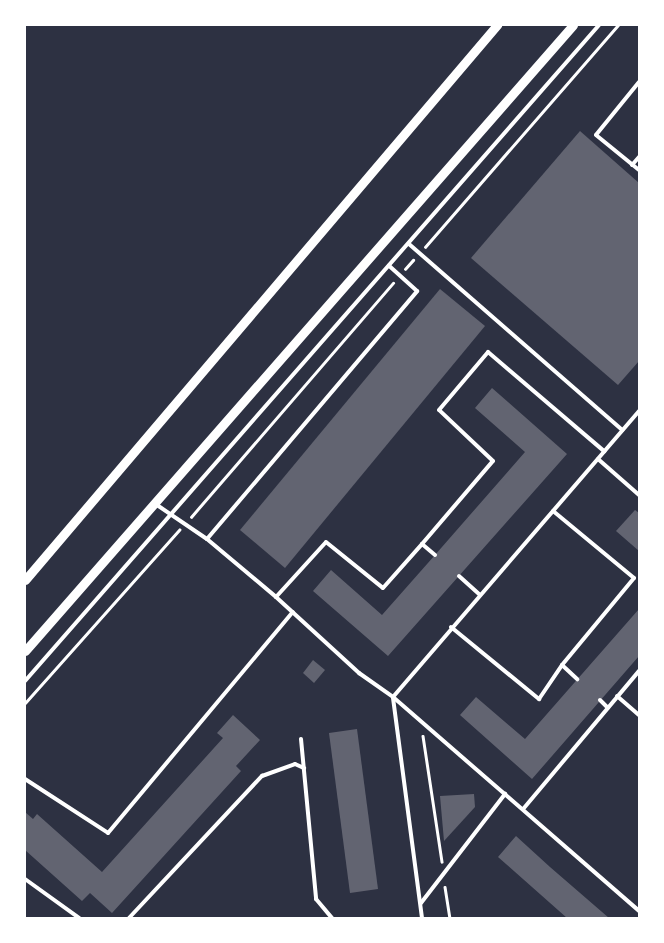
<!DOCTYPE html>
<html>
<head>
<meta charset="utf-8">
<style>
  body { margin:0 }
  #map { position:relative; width:664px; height:943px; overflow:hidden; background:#2d3142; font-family:"PT Sans Narrow",sans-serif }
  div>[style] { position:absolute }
  .building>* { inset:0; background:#626471 }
  .path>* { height:2.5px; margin:-1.25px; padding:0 1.25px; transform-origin:1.25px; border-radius:1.25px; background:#fff }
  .service>* { height:4px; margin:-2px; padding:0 2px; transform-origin:2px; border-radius:2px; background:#fff }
  .tertiary>* { height:9px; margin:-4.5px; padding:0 4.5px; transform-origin:4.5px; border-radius:4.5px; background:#fff }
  span { translate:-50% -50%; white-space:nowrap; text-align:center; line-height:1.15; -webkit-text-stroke:4px #fff; paint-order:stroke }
  .frame { position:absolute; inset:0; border:26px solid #fff; pointer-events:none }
</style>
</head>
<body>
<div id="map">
  <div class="building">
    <i style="clip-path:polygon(580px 131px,639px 183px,639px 361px,618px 385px,471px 258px)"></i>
    <i style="clip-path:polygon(440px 289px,485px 326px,285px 568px,240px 530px)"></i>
    <i style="clip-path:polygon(492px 388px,567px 454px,388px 656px,313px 591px,331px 570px,382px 615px,435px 555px,525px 452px,475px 408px)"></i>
    <i style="clip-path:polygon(635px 510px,639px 513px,639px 551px,616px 531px)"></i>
    <i style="clip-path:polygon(639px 609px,639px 656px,532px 779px,460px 715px,476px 697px,525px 739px)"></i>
    <i style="clip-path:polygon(313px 660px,325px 670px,314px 683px,303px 673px)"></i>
    <i style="clip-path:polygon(233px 715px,260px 740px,236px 766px,241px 771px,112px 913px,90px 893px,82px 901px,25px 850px,25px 812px,33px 819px,37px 814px,102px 872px,223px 738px,217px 733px)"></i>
    <i style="clip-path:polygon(357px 729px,378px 889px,350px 893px,329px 733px)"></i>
    <i style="clip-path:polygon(474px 794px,475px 807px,444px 841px,440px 796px)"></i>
    <i style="clip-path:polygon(516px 836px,550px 867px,609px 918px,567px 918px,498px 857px)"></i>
  </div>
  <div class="path">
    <i style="left:425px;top:247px;width:294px;rotate:-49deg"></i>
    <i style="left:405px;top:269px;width:12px;rotate:-48deg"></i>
    <i style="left:191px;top:517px;width:309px;rotate:-49.2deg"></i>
    <i style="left:25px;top:703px;width:232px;rotate:-48.3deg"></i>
    <i style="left:423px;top:736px;width:127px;rotate:81.4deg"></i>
    <i style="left:445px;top:887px;width:31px;rotate:81deg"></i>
  </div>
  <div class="service">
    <i style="left:639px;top:82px;width:68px;rotate:129.1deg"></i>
    <i style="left:596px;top:135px;width:55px;rotate:39.1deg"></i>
    <i style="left:632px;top:165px;width:11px;rotate:-49deg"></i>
    <i style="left:409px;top:244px;width:283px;rotate:41.1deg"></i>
    <i style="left:598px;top:459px;width:55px;rotate:41.3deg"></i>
    <i style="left:154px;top:503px;width:64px;rotate:34.2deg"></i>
    <i style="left:207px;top:539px;width:90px;rotate:40deg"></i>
    <i style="left:276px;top:597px;width:113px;rotate:42.5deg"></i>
    <i style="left:359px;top:673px;width:42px;rotate:35.2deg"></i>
    <i style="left:393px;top:697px;width:326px;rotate:41deg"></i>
    <i style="left:207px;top:539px;width:325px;rotate:-49.7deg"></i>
    <i style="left:417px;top:291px;width:38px;rotate:-138deg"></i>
    <i style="left:422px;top:544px;width:17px;rotate:40deg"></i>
    <i style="left:459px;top:576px;width:28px;rotate:42deg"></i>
    <i style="left:276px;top:597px;width:74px;rotate:-47.7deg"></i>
    <i style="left:326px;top:542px;width:73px;rotate:38.9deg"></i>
    <i style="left:383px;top:588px;width:59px;rotate:-48.4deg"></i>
    <i style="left:422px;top:544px;width:109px;rotate:-49.5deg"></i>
    <i style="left:493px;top:461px;width:74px;rotate:-136.6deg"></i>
    <i style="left:439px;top:410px;width:76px;rotate:-49.8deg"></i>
    <i style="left:488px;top:352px;width:153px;rotate:40.5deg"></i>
    <i style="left:451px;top:627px;width:114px;rotate:39.3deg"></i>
    <i style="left:539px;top:699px;width:41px;rotate:-55.9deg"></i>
    <i style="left:562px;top:665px;width:113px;rotate:-50.4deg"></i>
    <i style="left:634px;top:578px;width:105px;rotate:-140.4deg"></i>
    <i style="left:562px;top:665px;width:21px;rotate:43deg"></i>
    <i style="left:25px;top:681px;width:872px;rotate:-48.81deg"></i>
    <i style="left:617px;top:696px;width:29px;rotate:41deg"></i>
    <i style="left:600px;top:700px;width:11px;rotate:45deg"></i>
    <i style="left:301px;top:739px;width:161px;rotate:84.6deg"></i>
    <i style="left:316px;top:899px;width:25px;rotate:50deg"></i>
    <i style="left:25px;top:779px;width:99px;rotate:33deg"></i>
    <i style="left:108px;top:833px;width:288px;rotate:-50.1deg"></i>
    <i style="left:524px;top:808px;width:179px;rotate:-50deg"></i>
    <i style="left:25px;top:879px;width:67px;rotate:35.8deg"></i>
    <i style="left:421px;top:903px;width:138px;rotate:-52.4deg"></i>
    <i style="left:129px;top:918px;width:195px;rotate:-46.9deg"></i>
    <i style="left:262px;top:776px;width:35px;rotate:-20deg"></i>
    <i style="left:295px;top:764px;width:10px;rotate:24deg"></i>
    <i style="left:422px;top:918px;width:223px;rotate:-97.5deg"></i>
    <i style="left:393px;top:697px;width:377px;rotate:-49.3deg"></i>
  </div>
  <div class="tertiary">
    <i style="left:25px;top:580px;width:729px;rotate:-49.62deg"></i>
    <i style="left:25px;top:651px;width:832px;rotate:-48.8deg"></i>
  </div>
  <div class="frame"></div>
</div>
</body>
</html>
